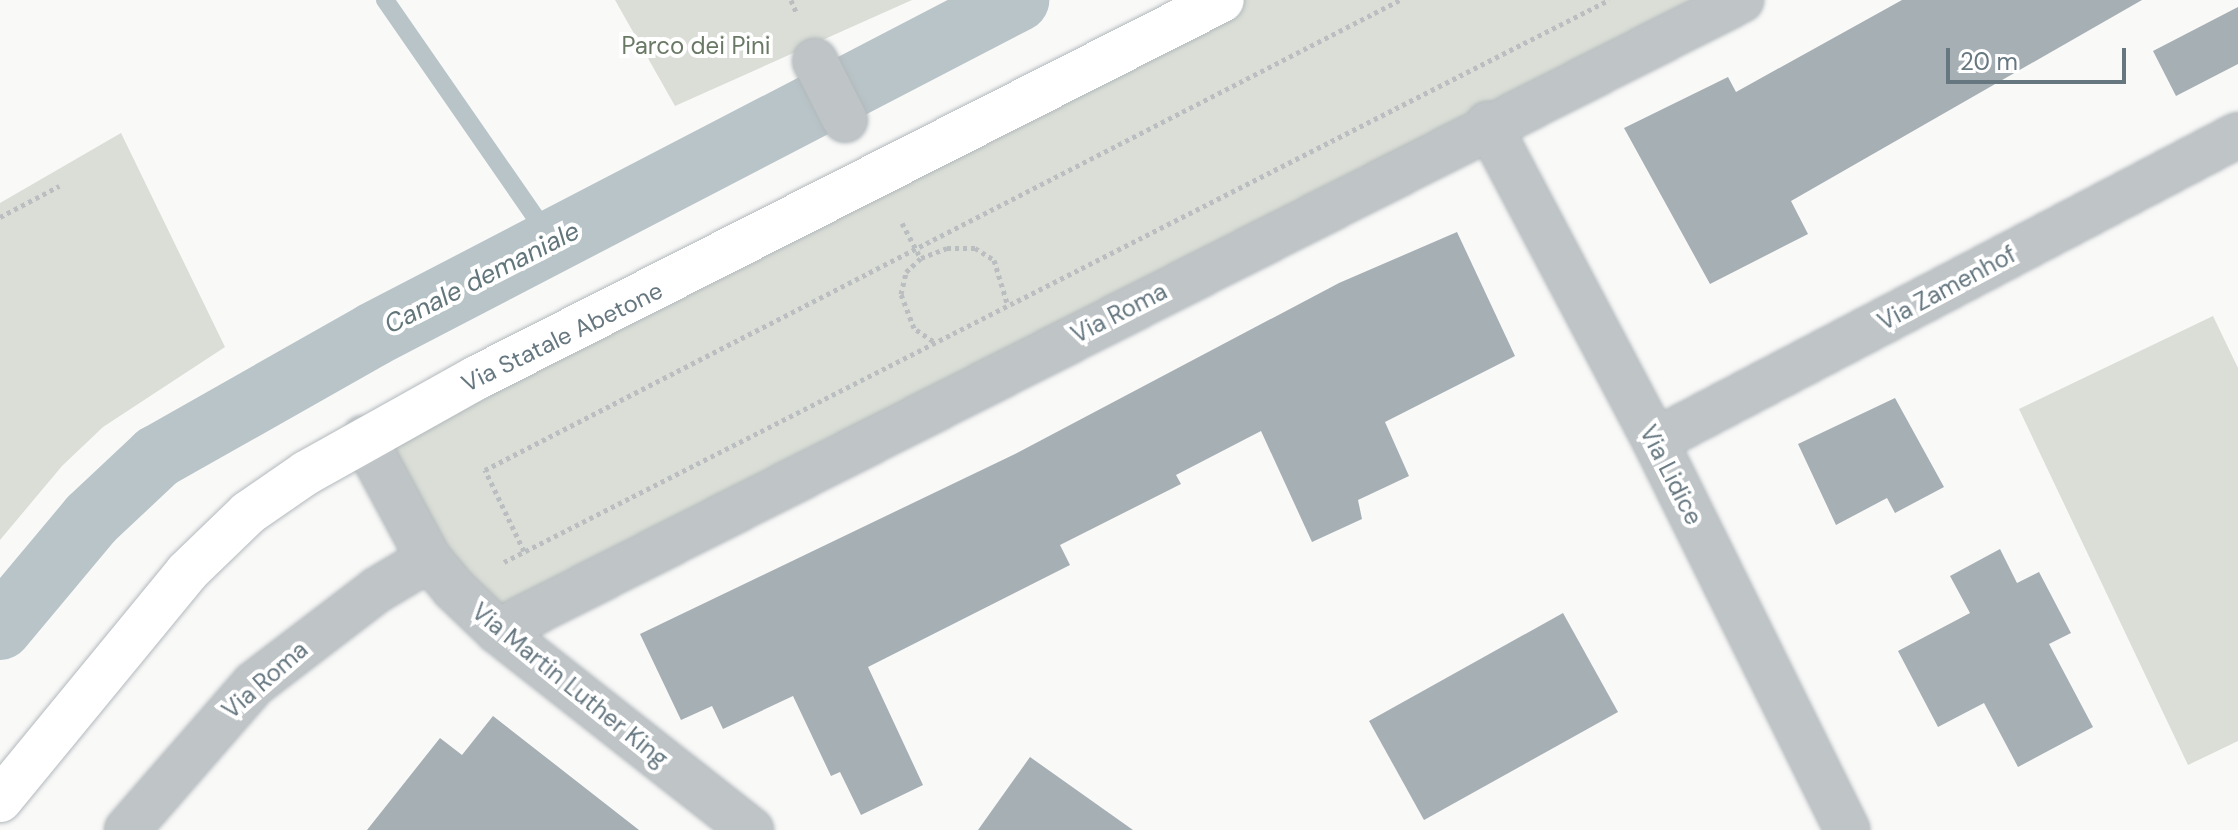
<!DOCTYPE html>
<html>
<head>
<meta charset="utf-8">
<style>
  body { margin:0 }
  #map { position:relative; width:2238px; height:830px; overflow:hidden; background:#f9f9f8; font-family:"DM Sans",sans-serif }
  div>[style] { position:absolute }
  .green>* { inset:0; background:#daded7 }
  .stream>* { height:18px; margin:-9px; padding:0 9px; transform-origin:9px; border-radius:9px; background:#b8c4c8 }
  .canal>* { height:64px; margin:-32px; padding:0 32px; transform-origin:32px; border-radius:32px; background:#b8c4c8 }
  .building>* { inset:0; background:#a6afb4 }
  .path>* { height:5px; margin-top:-2.5px; transform-origin:0; background:repeating-linear-gradient(90deg,#babec0 0 4px,transparent 0 8px) }
  .roads { filter:drop-shadow(0 0 2px #b3b9bc) drop-shadow(0 0 2px #b3b9bc) }
  .minor>* { height:44px; margin:-22px; padding:0 22px; transform-origin:22px; border-radius:22px; background:#bfc4c7 }
  .major>* { height:44px; margin:-22px; padding:0 22px; transform-origin:22px; border-radius:22px; background:#fff }
  span { translate:-50% -50%; white-space:nowrap; text-align:center; line-height:1.15; -webkit-text-stroke:8px #fff; paint-order:stroke }
  .park-label { font-size:24px; color:#6a7965 }
  .street-label { font-size:24px; color:#667780 }
  .water-label { font-size:26px; color:#61757a; font-style:italic }
  .scale { position:absolute; left:1946px; top:48px; width:180px; height:36px; box-sizing:border-box; border:4px solid #667780; border-top:0; padding-left:10px; font-size:24px; line-height:28px; white-space:nowrap; color:#667780; -webkit-text-stroke:6px #fff; paint-order:stroke }
</style>
</head>
<body>
<div id="map">
  <div class="green">
    <i style="clip-path:polygon(615px 0,912px 0,675px 106px)"></i>
    <i style="clip-path:polygon(1222px 0,1741px 0,498px 631px,364px 438px)"></i>
    <i style="clip-path:polygon(121px 133px,225px 347px,103px 427px,62px 466px,0 540px,0 203px)"></i>
    <i style="clip-path:polygon(2213px 316px,2238px 368px,2238px 741px,2188px 765px,2019px 409px)"></i>
  </div>
  <div class="stream">
    <i style="left:385px;top:0;width:293px;rotate:55.3deg"></i>
  </div>
  <div class="canal">
    <i style="left:0;top:628px;width:142px;rotate:-50.1deg"></i>
    <i style="left:91px;top:519px;width:91px;rotate:-43.2deg"></i>
    <i style="left:157px;top:457px;width:249px;rotate:-29.5deg"></i>
    <i style="left:374px;top:334px;width:725px;rotate:-27.45deg"></i>
  </div>
  <div class="building">
    <i style="clip-path:polygon(1902px 0,2142px 0,1791px 201px,1808px 234px,1710px 284px,1624px 128px,1728px 77px,1736px 92px)"></i>
    <i style="clip-path:polygon(2238px 7px,2238px 64px,2176px 96px,2153px 51px)"></i>
    <i style="clip-path:polygon(1457px 232px,1515px 356px,1385px 422px,1409px 476px,1358px 500px,1362px 519px,1312px 542px,1261px 431px,1176px 475px,1181px 484px,1060px 545px,1070px 565px,868px 667px,923px 785px,861px 815px,840px 772px,831px 776px,793px 696px,723px 729px,712px 706px,681px 720px,640px 634px,1015px 454px,1339px 283px)"></i>
    <i style="clip-path:polygon(1895px 398px,1944px 487px,1895px 513px,1887px 498px,1836px 525px,1798px 444px)"></i>
    <i style="clip-path:polygon(2000px 549px,2017px 583px,2039px 572px,2071px 633px,2049px 644px,2093px 727px,2018px 767px,1984px 703px,1938px 727px,1898px 651px,1970px 613px,1950px 576px)"></i>
    <i style="clip-path:polygon(1563px 613px,1618px 712px,1424px 820px,1369px 721px)"></i>
    <i style="clip-path:polygon(493px 716px,639px 830px,367px 830px,440px 738px,462px 755px)"></i>
    <i style="clip-path:polygon(1030px 757px,1133px 830px,978px 830px)"></i>
  </div>
  <div class="path">
    <i style="left:791px;top:0;width:15px;rotate:67deg"></i>
    <i style="left:0;top:217px;width:67px;rotate:-27.7deg"></i>
    <i style="left:902px;top:223px;width:40px;rotate:62deg"></i>
    <i style="left:933px;top:341px;width:23px;rotate:-146deg"></i>
    <i style="left:914px;top:328px;width:36px;rotate:-111deg"></i>
    <i style="left:901px;top:294px;width:23px;rotate:-77deg"></i>
    <i style="left:906px;top:272px;width:21px;rotate:-43deg"></i>
    <i style="left:921px;top:258px;width:28px;rotate:-21deg"></i>
    <i style="left:947px;top:248px;width:28px"></i>
    <i style="left:975px;top:248px;width:22px;rotate:32deg"></i>
    <i style="left:994px;top:260px;width:48px;rotate:73.1deg"></i>
    <i style="left:524px;top:551px;width:90px;rotate:-115.7deg"></i>
    <i style="left:485px;top:470px;width:1029px;rotate:-27.19deg"></i>
    <i style="left:504px;top:562px;width:1240px;rotate:-26.96deg"></i>
  </div>
  <div class="roads">
    <div class="minor">
      <i style="left:815px;top:61px;width:66px;rotate:63deg"></i>
      <i style="left:1488px;top:124px;width:358px;rotate:62.2deg"></i>
      <i style="left:1655px;top:441px;width:434px;rotate:63.7deg"></i>
      <i style="left:364px;top:438px;width:137px;rotate:61.8deg"></i>
      <i style="left:429px;top:559px;width:38px;rotate:50deg"></i>
      <i style="left:453px;top:588px;width:62px;rotate:43.7deg"></i>
      <i style="left:498px;top:631px;width:322px;rotate:38.2deg"></i>
      <i style="left:1655px;top:441px;width:658px;rotate:-27.69deg"></i>
      <i style="left:498px;top:631px;width:1394px;rotate:-26.91deg"></i>
      <i style="left:127px;top:830px;width:194px;rotate:-49deg"></i>
      <i style="left:254px;top:684px;width:155px;rotate:-37.4deg"></i>
      <i style="left:377px;top:590px;width:61px;rotate:-30.8deg"></i>
    </div>
    <div class="major">
      <i style="left:0;top:800px;width:295px;rotate:-50.6deg"></i>
      <i style="left:187px;top:572px;width:85px;rotate:-44deg"></i>
      <i style="left:248px;top:513px;width:70px;rotate:-34.6deg"></i>
      <i style="left:306px;top:473px;width:195px;rotate:-29.2deg"></i>
      <i style="left:476px;top:378px;width:836px;rotate:-26.87deg"></i>
    </div>
  </div>
  <div class="park-label">
    <span style="left:696px;top:46px">Parco dei Pini</span>
  </div>
  <div class="street-label">
    <span style="left:1947px;top:288px;rotate:-28deg">Via Zamenhof</span>
    <span style="left:1119px;top:313px;rotate:-27deg">Via Roma</span>
    <span style="left:562px;top:337px;rotate:-26deg">Via Statale Abetone</span>
    <span style="left:1671px;top:475px;rotate:63deg">Via Lidice</span>
    <span style="left:265px;top:680px;rotate:-41deg">Via Roma</span>
    <span style="left:570px;top:685px;rotate:39deg">Via Martin Luther King</span>
  </div>
  <div class="water-label">
    <span style="left:482px;top:278px;rotate:-27deg">Canale demaniale</span>
  </div>
  <div class="scale">20 m</div>
</div>
</body>
</html>
